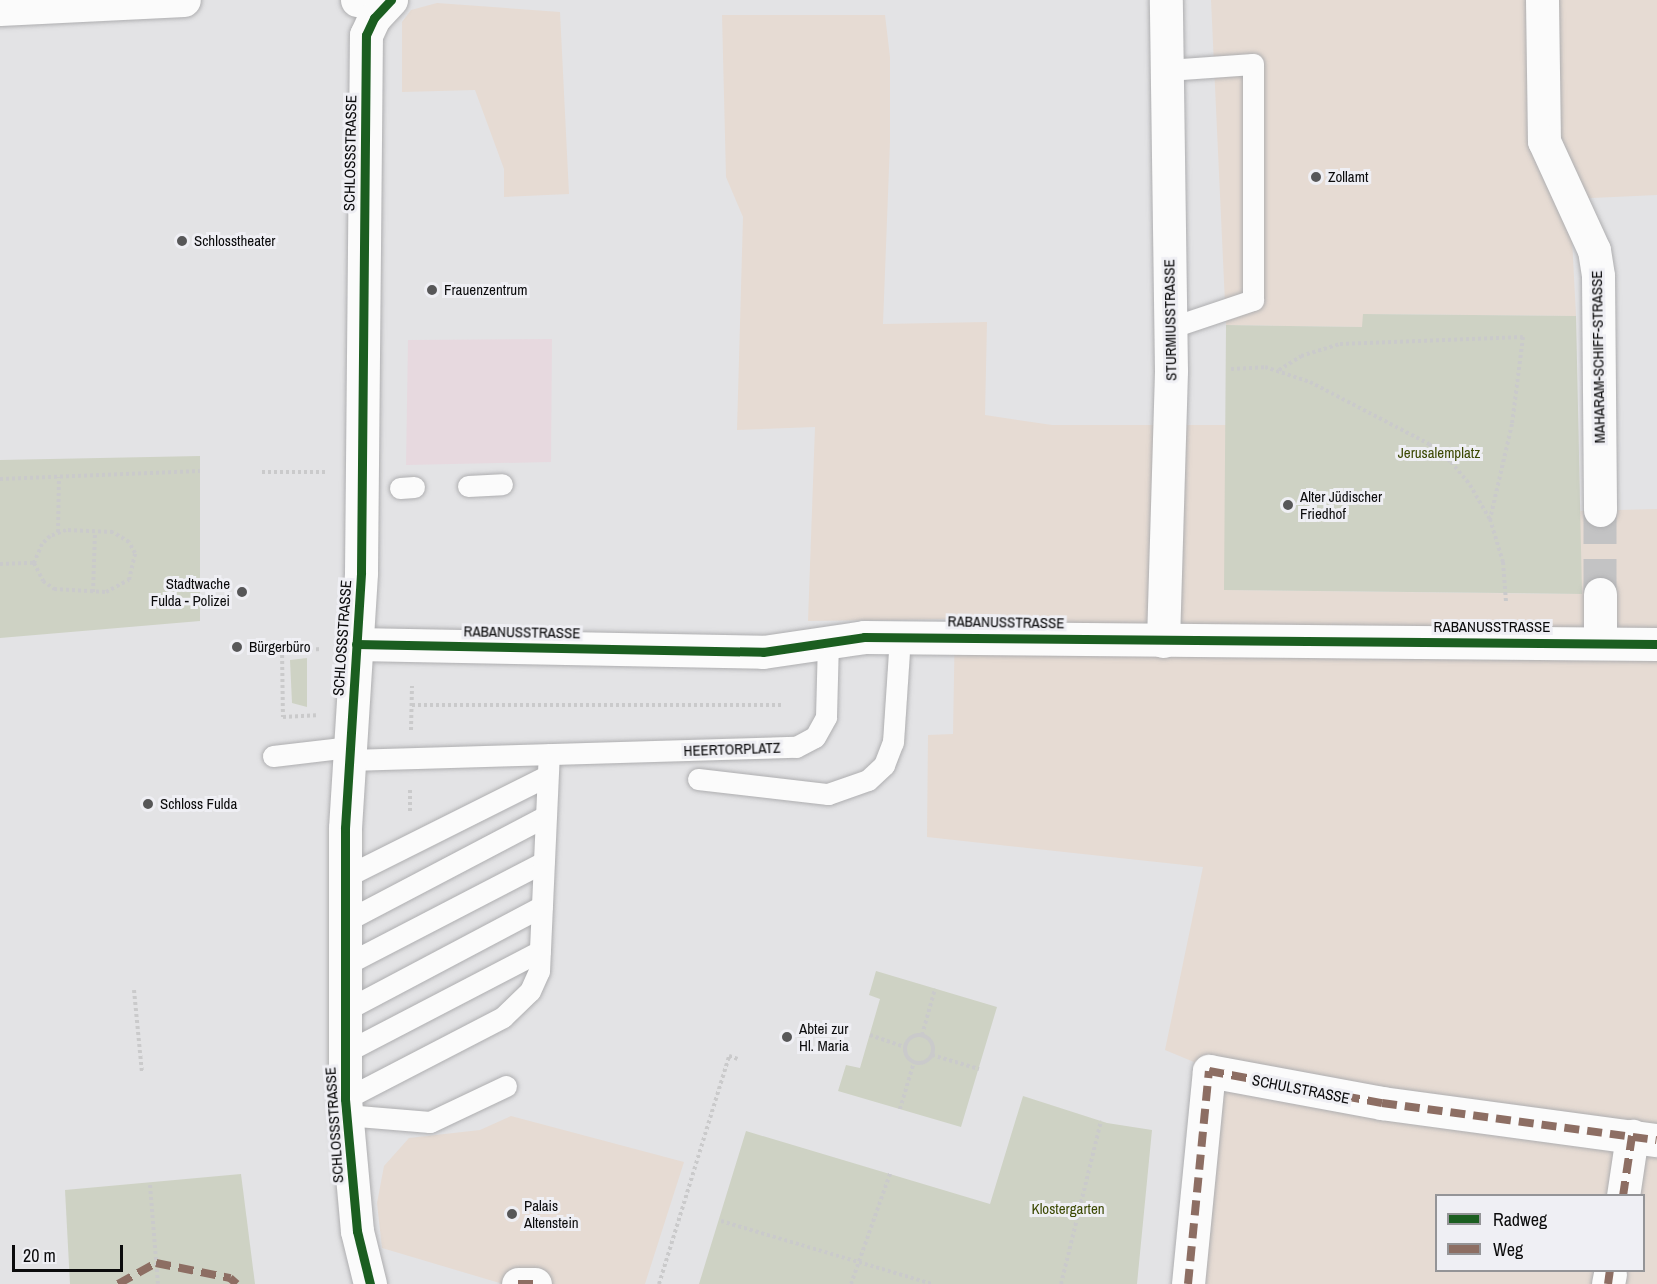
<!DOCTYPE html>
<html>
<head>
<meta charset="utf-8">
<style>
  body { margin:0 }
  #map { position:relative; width:1657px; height:1284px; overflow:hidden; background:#e3e3e5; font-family:"Archivo Narrow",sans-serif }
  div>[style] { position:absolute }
  .commercial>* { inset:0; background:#e6dbd3 }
  .education>* { inset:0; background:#e7d9df }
  .green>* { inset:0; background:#ced2c4 }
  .street-tunnel>* { height:33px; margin-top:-16.5px; transform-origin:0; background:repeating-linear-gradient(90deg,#c3c3c4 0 33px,transparent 0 49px) }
  .path>* { height:4px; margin-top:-2px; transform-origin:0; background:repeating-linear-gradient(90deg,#cacacb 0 3px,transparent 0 6px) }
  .path>.ring { margin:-2px; padding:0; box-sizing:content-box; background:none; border:4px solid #cacacb; border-radius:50% }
  .roads { filter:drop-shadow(0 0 2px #aeaeb0) drop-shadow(0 0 2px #aeaeb0) }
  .lane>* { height:21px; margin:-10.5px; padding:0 10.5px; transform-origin:10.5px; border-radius:10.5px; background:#fbfbfb }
  .street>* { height:33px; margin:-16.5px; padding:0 16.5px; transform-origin:16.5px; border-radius:16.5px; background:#fbfbfb }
  .secondary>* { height:33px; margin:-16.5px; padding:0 16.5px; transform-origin:16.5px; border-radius:16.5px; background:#fbfbfb }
  .quiet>* { height:8px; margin-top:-4px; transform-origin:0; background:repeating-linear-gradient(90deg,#8d6e63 0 15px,transparent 0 23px) }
  .cycleway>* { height:9px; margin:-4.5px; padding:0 4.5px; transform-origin:4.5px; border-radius:4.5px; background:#1b5e20 }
  .dots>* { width:16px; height:16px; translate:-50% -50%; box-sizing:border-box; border:3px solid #efeff4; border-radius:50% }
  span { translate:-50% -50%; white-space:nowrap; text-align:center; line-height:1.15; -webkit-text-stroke:6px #efeff4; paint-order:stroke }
  .street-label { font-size:15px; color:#0b0b0c }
  .poi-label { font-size:15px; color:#0b0b0c }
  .left { translate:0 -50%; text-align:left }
  .right { translate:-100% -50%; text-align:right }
  .park-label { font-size:15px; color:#3c4903 }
  .legend { position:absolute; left:1435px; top:1194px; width:210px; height:78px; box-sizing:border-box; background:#efeff4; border:2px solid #949497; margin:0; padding:8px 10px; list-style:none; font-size:18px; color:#0b0b0c }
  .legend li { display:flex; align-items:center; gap:12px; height:30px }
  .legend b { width:30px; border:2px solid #949497 }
  .scale { position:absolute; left:12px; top:1245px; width:111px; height:27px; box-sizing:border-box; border:3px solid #0b0b0c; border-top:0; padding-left:8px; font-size:18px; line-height:21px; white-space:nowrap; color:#0b0b0c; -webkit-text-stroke:4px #efeff4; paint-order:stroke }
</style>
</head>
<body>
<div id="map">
  <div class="commercial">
    <i style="clip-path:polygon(1211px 0,1657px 0,1657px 195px,1570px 199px,1576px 316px,1363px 314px,1363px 327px,1226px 325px)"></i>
    <i style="clip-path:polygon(437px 3px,560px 12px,569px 194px,504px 197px,504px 169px,475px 90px,402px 92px,402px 22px,411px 10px)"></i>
    <i style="clip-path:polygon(evenodd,722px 15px,885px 15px,890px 57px,890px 142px,883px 324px,987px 322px,985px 415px,1052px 425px,1226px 425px,1225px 590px,1579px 594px,1579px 511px,1657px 509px,1657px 1284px,1173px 1284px,1194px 1062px,1165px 1050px,1203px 867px,927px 837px,928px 735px,953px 734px,955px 619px,808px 621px,815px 427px,737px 430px,743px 217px,726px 177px,722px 15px,1436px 1196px,1644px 1196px,1644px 1270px,1436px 1270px,1436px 1196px)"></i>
    <i style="clip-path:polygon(511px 1116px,684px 1162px,645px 1284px,503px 1284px,382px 1248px,377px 1203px,384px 1166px,409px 1138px,480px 1130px)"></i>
  </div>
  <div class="education">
    <i style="clip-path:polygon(552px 339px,551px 462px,406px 465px,408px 340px)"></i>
  </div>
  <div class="green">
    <i style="clip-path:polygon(1363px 314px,1576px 316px,1582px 594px,1224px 590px,1226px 325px,1362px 327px)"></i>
    <i style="clip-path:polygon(200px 456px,200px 621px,0 638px,0 460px)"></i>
    <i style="clip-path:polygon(307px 658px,307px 707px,292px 703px,290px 660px)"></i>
    <i style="clip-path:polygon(876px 971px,997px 1007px,961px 1127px,838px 1091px,846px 1065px,860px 1068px,880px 999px,869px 995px)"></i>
    <i style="clip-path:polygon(1023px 1096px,1107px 1123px,1152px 1130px,1137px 1284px,699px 1284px,746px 1131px,990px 1204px)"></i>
    <i style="clip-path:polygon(241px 1174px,255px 1284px,70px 1284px,65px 1190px)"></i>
  </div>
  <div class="street-tunnel">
    <i style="left:1600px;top:510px;width:84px;rotate:90deg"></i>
  </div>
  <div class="path">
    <i style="left:1231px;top:369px;width:34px;rotate:-3deg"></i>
    <i style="left:1265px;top:367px;width:47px;rotate:18.4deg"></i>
    <i style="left:1310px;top:382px;width:134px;rotate:27.5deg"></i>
    <i style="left:1429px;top:444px;width:28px;rotate:39deg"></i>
    <i style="left:1451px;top:462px;width:30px;rotate:50deg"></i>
    <i style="left:1470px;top:485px;width:39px;rotate:60deg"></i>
    <i style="left:1490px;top:519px;width:45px;rotate:73.2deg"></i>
    <i style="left:1503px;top:562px;width:40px;rotate:85.7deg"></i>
    <i style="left:1279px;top:370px;width:26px;rotate:-32deg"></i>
    <i style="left:1301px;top:356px;width:41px;rotate:-17.1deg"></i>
    <i style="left:1340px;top:344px;width:183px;rotate:-2.2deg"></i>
    <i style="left:1523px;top:337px;width:88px;rotate:97.2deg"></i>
    <i style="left:1512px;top:424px;width:98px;rotate:103deg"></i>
    <i style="left:262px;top:472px;width:66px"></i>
    <i style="left:0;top:479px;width:200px;rotate:-2.3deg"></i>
    <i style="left:58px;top:532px;width:55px;rotate:-89deg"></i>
    <i style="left:0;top:564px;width:34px;rotate:-2deg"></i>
    <i style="left:34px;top:563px;width:20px;rotate:63deg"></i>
    <i style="left:43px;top:581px;width:14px;rotate:36deg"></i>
    <i style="left:54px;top:589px;width:52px;rotate:3.3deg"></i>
    <i style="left:106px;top:592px;width:26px;rotate:-28deg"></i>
    <i style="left:129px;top:580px;width:28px;rotate:-77deg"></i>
    <i style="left:135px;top:553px;width:13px;rotate:-119deg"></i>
    <i style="left:129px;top:542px;width:19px;rotate:-148deg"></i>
    <i style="left:113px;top:532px;width:47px;rotate:-177.6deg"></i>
    <i style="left:66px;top:530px;width:17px;rotate:159deg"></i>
    <i style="left:50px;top:536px;width:11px;rotate:135deg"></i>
    <i style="left:42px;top:544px;width:21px;rotate:113deg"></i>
    <i style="left:93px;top:592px;width:60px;rotate:-88.1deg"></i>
    <i style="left:282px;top:649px;width:68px;rotate:89.2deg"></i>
    <i style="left:283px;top:717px;width:33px;rotate:-3deg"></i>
    <i style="left:262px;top:652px;width:60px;rotate:-2.9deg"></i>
    <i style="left:412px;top:705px;width:369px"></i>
    <i style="left:411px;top:730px;width:44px;rotate:-88.7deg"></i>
    <i style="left:410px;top:811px;width:22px;rotate:-90deg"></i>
    <i style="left:134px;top:990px;width:83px;rotate:84.5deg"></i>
    <i style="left:870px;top:1035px;width:37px;rotate:19deg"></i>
    <i style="left:922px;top:1035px;width:48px;rotate:-74.2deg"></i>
    <i class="ring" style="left:905px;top:1035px;width:24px;height:24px"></i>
    <i style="left:932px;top:1055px;width:49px;rotate:16.6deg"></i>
    <i style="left:900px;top:1109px;width:49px;rotate:-73.4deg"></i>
    <i style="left:150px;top:1185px;width:99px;rotate:85.4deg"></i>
    <i style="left:721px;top:1221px;width:220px;rotate:16.6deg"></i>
    <i style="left:659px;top:1284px;width:239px;rotate:-72.9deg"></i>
    <i style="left:729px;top:1056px;width:9px;rotate:18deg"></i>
    <i style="left:851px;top:1284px;width:117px;rotate:-70.5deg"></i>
    <i style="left:1061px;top:1284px;width:168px;rotate:-76.2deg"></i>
  </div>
  <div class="roads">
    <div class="lane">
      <i style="left:1167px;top:70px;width:86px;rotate:-4deg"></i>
      <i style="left:1253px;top:64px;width:236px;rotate:90deg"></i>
      <i style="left:1253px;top:300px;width:88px;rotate:161.4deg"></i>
      <i style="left:468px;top:486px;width:34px;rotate:-3deg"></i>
      <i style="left:400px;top:488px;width:14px;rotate:-4deg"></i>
      <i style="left:273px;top:756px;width:78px;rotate:-6.7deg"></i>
      <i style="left:349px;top:760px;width:447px;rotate:-1.7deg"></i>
      <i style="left:796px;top:747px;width:21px;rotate:-28deg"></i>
      <i style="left:815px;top:737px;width:23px;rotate:-61deg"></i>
      <i style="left:826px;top:717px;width:76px;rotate:-88.5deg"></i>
      <i style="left:698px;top:779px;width:131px;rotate:6.6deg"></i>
      <i style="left:828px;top:794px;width:42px;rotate:-19.3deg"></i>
      <i style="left:868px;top:780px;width:22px;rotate:-43deg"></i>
      <i style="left:884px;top:765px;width:25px;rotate:-69deg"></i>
      <i style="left:893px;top:742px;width:106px;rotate:-86.2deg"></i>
      <i style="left:345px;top:877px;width:226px;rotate:-26.6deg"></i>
      <i style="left:344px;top:922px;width:228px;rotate:-27.7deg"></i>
      <i style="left:343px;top:966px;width:226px;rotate:-27.4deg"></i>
      <i style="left:344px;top:1011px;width:224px;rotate:-27.9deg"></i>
      <i style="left:344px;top:1053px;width:221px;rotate:-27.5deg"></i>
      <i style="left:345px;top:1099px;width:178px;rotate:-27.4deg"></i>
      <i style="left:503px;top:1017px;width:37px;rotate:-44deg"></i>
      <i style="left:530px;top:991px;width:22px;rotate:-66deg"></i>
      <i style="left:539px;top:971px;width:217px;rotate:-87.4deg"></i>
      <i style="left:346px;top:1115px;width:84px;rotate:4.8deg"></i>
      <i style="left:430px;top:1122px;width:84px;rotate:-25.3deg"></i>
    </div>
    <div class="street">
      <i style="left:357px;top:0;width:27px;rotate:10deg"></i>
      <i style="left:1542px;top:0;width:141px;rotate:89.2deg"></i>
      <i style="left:1544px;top:141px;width:120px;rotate:65.4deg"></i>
      <i style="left:1594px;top:250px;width:26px;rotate:81deg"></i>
      <i style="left:1598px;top:276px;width:234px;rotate:89.5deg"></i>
      <i style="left:0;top:9px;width:184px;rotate:-2.8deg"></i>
      <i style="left:1163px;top:641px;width:270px;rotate:-88.3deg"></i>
      <i style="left:1171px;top:371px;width:371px;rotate:-90.8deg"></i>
      <i style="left:1600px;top:643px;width:49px;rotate:-90deg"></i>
      <i style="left:356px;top:644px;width:407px;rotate:1.1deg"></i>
      <i style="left:763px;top:652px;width:102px;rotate:-8.4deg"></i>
      <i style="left:864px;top:637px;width:793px;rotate:0.51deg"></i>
      <i style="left:1623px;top:1196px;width:61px;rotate:-81.5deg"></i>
      <i style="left:518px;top:1284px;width:17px"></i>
      <i style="left:1188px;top:1284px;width:214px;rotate:-84.4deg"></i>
      <i style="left:1209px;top:1071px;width:176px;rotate:10.5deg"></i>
      <i style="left:1382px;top:1103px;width:277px;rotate:7.7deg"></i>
      <i style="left:1608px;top:1284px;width:10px;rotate:-79deg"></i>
    </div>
    <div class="secondary">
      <i style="left:370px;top:1284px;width:55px;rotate:-103.8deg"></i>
      <i style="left:357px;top:1231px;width:133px;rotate:-95.2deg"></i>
      <i style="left:345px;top:1099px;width:271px;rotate:-90deg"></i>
      <i style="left:345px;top:828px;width:256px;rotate:-86.4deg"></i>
      <i style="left:361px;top:572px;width:537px;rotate:-89.47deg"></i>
      <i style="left:366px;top:35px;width:19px;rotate:-65deg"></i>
      <i style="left:374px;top:18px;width:25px;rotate:-47deg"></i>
    </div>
  </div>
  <div class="quiet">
    <i style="left:1623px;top:1196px;width:61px;rotate:-81.5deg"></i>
    <i style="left:118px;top:1284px;width:43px;rotate:-28.9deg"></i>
    <i style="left:156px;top:1263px;width:76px;rotate:11.5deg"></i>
    <i style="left:230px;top:1278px;width:9px;rotate:41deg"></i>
    <i style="left:518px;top:1284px;width:17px"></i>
    <i style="left:1188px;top:1284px;width:214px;rotate:-84.4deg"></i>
    <i style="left:1209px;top:1071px;width:176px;rotate:10.5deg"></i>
    <i style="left:1382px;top:1103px;width:277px;rotate:7.7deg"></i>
    <i style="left:1608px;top:1284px;width:14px;rotate:-82deg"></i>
  </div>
  <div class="cycleway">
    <i style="left:356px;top:644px;width:407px;rotate:1.1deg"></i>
    <i style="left:763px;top:652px;width:102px;rotate:-8.4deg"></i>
    <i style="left:864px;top:637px;width:793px;rotate:0.51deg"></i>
    <i style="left:370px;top:1284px;width:55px;rotate:-103.8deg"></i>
    <i style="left:357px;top:1231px;width:133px;rotate:-95.2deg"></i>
    <i style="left:345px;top:1099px;width:271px;rotate:-90deg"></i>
    <i style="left:345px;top:828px;width:256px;rotate:-86.4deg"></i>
    <i style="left:361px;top:572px;width:537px;rotate:-89.47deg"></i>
    <i style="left:366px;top:35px;width:19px;rotate:-65deg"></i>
    <i style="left:374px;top:18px;width:25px;rotate:-47deg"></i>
  </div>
  <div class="dots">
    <i style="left:1316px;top:177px;background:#575758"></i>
    <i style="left:182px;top:241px;background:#575758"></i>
    <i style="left:432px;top:290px;background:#575758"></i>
    <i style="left:1288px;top:505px;background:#575758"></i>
    <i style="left:242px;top:592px;background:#575758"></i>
    <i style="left:237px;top:647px;background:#575758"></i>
    <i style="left:148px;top:804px;background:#575758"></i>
    <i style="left:787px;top:1037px;background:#575758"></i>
    <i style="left:512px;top:1214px;background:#575758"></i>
  </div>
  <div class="street-label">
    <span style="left:350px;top:153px;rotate:-89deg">SCHLOSSSTRASSE</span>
    <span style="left:1170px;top:320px;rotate:-91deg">STURMIUSSTRASSE</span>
    <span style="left:1598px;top:357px;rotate:-91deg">MAHARAM-SCHIFF-STRASSE</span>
    <span style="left:1006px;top:622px;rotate:1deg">RABANUSSTRASSE</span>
    <span style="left:1492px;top:627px">RABANUSSTRASSE</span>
    <span style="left:522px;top:632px;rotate:1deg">RABANUSSTRASSE</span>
    <span style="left:342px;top:638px;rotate:-86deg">SCHLOSSSTRASSE</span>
    <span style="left:732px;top:749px;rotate:-2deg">HEERTORPLATZ</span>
    <span style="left:1301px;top:1089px;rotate:11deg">SCHULSTRASSE</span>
    <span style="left:334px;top:1125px;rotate:-94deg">SCHLOSSSTRASSE</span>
  </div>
  <div class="poi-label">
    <span class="left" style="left:1328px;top:177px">Zollamt</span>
    <span class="left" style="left:194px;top:241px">Schlosstheater</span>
    <span class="left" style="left:444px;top:290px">Frauenzentrum</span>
    <span class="left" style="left:1300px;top:505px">Alter Jüdischer<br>Friedhof</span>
    <span class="right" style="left:230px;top:592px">Stadtwache<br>Fulda - Polizei</span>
    <span class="left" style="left:249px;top:647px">Bürgerbüro</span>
    <span class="left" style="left:160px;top:804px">Schloss Fulda</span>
    <span class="left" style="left:799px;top:1037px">Abtei zur<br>Hl. Maria</span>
    <span class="left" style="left:524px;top:1214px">Palais<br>Altenstein</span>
  </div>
  <div class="park-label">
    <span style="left:1439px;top:453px">Jerusalemplatz</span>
    <span style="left:1068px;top:1209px">Klostergarten</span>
  </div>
  <ul class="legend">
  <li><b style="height:8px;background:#1b5e20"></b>Radweg</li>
  <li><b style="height:8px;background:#8d6e63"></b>Weg</li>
  </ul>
  <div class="scale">20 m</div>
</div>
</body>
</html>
